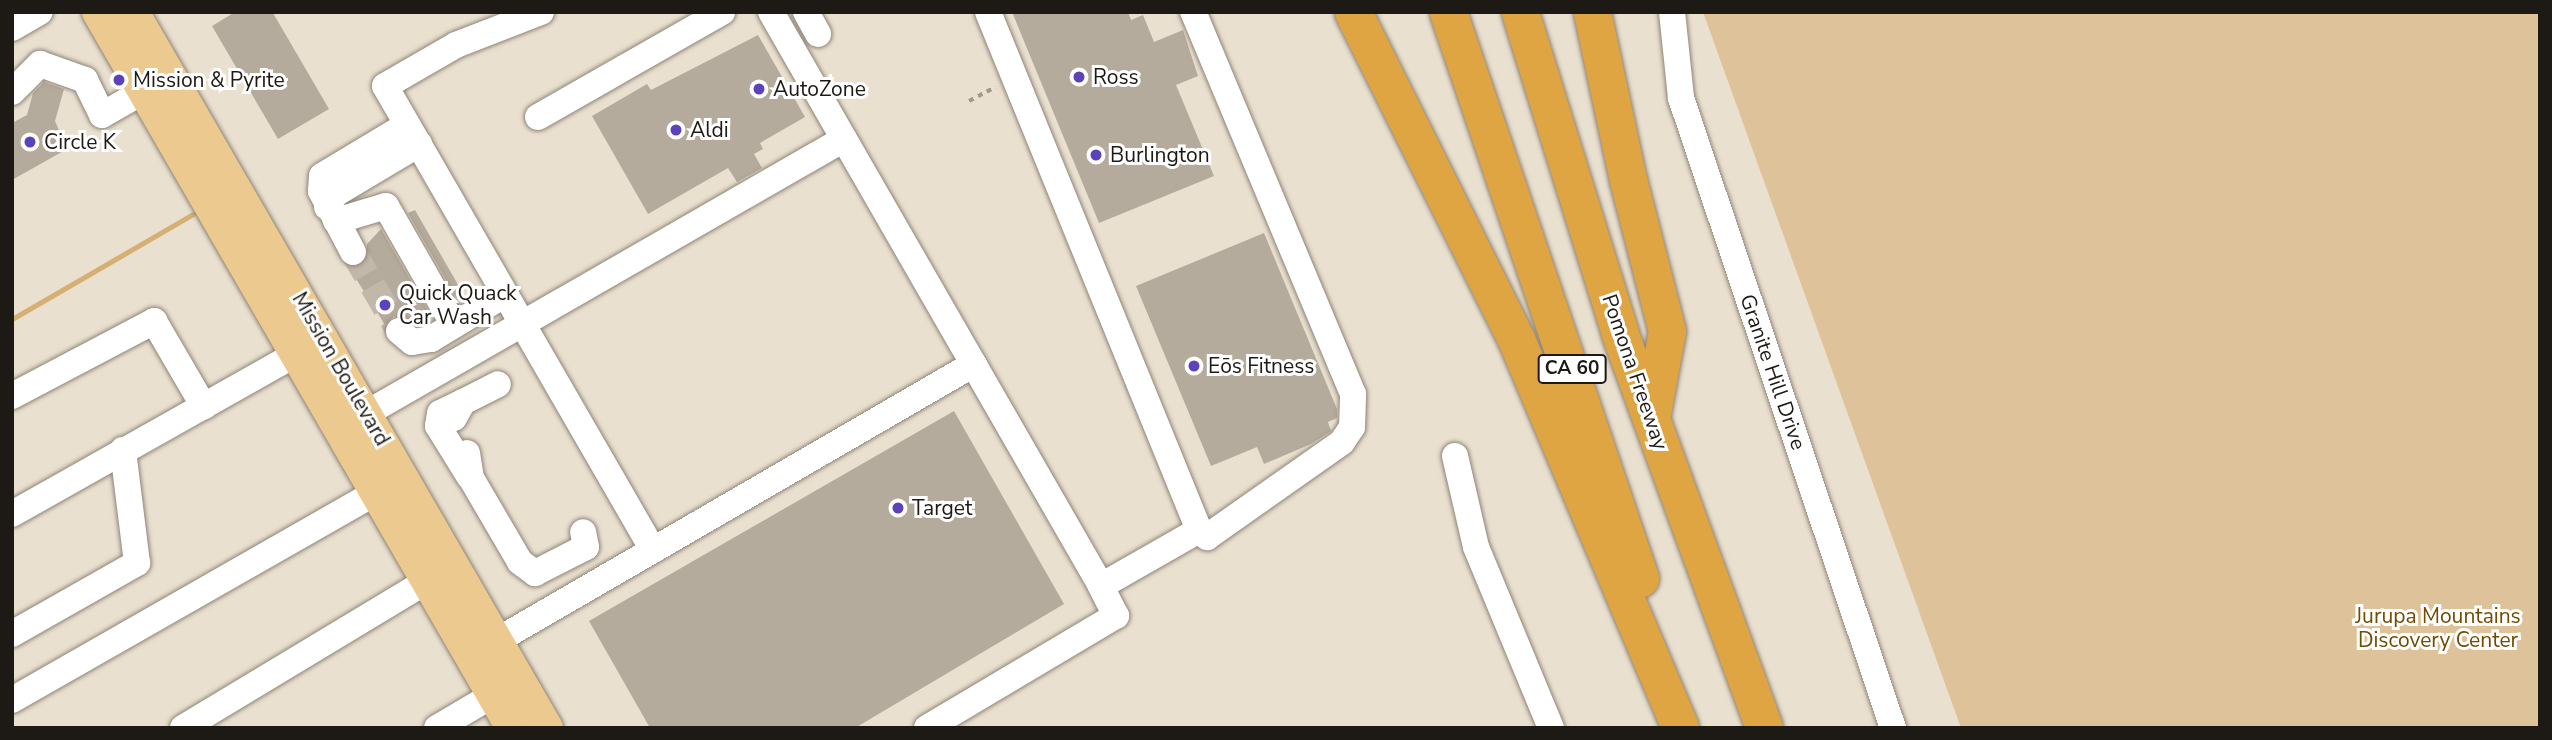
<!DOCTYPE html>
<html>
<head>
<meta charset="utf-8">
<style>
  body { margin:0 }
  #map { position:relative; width:2552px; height:740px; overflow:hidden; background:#eae0d0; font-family:"Nunito Sans",sans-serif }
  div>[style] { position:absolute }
  .green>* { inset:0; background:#dec29a }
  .stream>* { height:5px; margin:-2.5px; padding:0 2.5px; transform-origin:2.5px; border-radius:2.5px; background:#d5af74 }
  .building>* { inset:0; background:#b5ab9c }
  .minor-tunnel>* { height:26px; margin-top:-13px; transform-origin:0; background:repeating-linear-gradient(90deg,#c1b8aa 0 26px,transparent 0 39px) }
  .path>* { height:3.5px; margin-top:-1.75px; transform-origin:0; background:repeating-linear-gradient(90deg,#a1998d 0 5px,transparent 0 10px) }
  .roads { filter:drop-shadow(0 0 2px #8e8476) drop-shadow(0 0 2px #8e8476) }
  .minor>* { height:26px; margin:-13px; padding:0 13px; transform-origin:13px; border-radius:13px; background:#fff }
  .major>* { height:32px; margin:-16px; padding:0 16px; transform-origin:16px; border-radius:16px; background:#ecc98e }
  .highway>* { height:37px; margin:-18.5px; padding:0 18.5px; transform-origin:18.5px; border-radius:18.5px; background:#dfa542 }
  .dots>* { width:19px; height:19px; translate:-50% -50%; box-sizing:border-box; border:4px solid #fff; border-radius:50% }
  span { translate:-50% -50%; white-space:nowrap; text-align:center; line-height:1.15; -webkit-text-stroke:6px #fff; paint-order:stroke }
  .shield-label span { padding:2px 5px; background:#fff; border:2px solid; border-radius:5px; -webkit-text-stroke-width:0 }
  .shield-label { font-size:19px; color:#1d1914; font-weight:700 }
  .poi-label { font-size:21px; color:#1d1914 }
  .left { translate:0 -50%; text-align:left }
  .street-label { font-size:21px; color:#1d1914 }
  .park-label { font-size:21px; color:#714c00 }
  .frame { position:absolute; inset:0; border:14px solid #1d1914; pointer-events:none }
</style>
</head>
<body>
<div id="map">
  <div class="green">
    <i style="clip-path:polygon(1703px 12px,2540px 12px,2540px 728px,1961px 728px)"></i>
  </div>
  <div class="stream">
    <i style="left:12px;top:319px;width:209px;rotate:-30.1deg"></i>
  </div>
  <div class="building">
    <i style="clip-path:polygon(235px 12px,273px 13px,329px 109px,278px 139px,212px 26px)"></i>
    <i style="clip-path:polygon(1012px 12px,1128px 12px,1131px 20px,1143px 15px,1154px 42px,1183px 30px,1198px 76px,1176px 85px,1214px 176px,1099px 223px)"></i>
    <i style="clip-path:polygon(758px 35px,805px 117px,760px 143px,763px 149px,754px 154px,762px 168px,737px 182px,728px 168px,648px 214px,592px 116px,647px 84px,651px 90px)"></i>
    <i style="clip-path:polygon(44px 82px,64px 89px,55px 121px,67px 149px,12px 180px,12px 123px,27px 115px,33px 93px)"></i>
    <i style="clip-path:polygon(415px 210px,464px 295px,457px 299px,408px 213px)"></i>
    <i style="clip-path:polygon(381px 229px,430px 314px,413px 323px,394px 316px,385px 325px,348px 266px,366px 261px,367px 244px)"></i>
    <i style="clip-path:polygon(1264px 233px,1337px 409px,1337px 418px,1328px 422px,1331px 431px,1311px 444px,1264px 464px,1257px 447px,1211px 466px,1136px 286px)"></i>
    <i style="clip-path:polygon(954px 411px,1064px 604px,855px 728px,650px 728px,589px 621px)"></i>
  </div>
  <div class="minor-tunnel">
    <i style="left:353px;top:252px;width:91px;rotate:59.8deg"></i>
  </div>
  <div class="path">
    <i style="left:969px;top:101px;width:30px;rotate:-28deg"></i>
  </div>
  <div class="roads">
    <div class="minor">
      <i style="left:541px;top:12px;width:91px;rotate:158.8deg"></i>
      <i style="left:456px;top:45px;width:82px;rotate:150deg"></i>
      <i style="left:385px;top:86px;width:536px;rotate:59.99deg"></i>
      <i style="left:771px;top:12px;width:662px;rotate:60.1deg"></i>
      <i style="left:1101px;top:586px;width:113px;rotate:-29.7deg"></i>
      <i style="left:806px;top:12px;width:25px;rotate:61deg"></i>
      <i style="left:988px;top:12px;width:559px;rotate:67.84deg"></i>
      <i style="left:1199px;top:530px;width:11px;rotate:41deg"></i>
      <i style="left:1207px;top:537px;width:165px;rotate:-35.1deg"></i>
      <i style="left:1342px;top:442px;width:18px;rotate:-56deg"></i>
      <i style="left:1352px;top:427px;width:33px;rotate:-88deg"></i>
      <i style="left:1353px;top:394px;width:414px;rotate:-112.7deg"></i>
      <i style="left:1672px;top:12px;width:86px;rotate:84deg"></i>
      <i style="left:1681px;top:98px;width:665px;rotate:71.4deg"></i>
      <i style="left:12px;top:28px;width:32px;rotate:-30deg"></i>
      <i style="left:12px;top:92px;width:40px;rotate:-45deg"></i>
      <i style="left:40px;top:64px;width:48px;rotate:19.6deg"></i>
      <i style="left:85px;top:80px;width:39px;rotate:64deg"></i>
      <i style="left:102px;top:115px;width:48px;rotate:-29.7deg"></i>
      <i style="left:538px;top:117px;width:212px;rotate:-29.7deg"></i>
      <i style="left:327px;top:207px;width:15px;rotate:-58deg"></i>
      <i style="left:335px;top:194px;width:98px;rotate:-30.8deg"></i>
      <i style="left:336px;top:221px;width:52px;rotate:-16.7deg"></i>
      <i style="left:386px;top:206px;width:137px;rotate:60.3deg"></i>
      <i style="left:353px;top:252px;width:69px;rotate:-117.7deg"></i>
      <i style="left:321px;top:191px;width:15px;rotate:-86deg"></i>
      <i style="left:322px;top:176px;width:99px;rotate:-31deg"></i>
      <i style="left:399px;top:331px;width:17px;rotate:40deg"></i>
      <i style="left:412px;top:342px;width:19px;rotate:-9deg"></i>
      <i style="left:431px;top:339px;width:85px;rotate:-31.1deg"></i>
      <i style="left:12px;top:396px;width:161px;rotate:-27.8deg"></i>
      <i style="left:154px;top:321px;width:99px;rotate:59.8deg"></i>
      <i style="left:463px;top:402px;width:25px;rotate:154deg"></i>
      <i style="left:440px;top:413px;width:13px;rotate:99deg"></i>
      <i style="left:438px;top:426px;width:59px;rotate:58.2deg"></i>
      <i style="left:367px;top:413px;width:550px;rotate:-29.87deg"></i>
      <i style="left:454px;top:418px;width:18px;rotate:-61deg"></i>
      <i style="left:463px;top:402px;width:39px;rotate:-27deg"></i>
      <i style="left:467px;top:453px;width:25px;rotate:81deg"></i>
      <i style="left:471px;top:478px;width:97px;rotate:59.7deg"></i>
      <i style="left:520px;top:562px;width:19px;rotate:36deg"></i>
      <i style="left:535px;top:573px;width:57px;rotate:-27deg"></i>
      <i style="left:586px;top:547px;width:15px;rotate:-101deg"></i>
      <i style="left:1455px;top:456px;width:93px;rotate:77deg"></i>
      <i style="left:1476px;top:547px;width:196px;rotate:67.5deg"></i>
      <i style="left:12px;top:514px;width:326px;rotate:-29.4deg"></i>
      <i style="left:12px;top:634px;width:144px;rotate:-29.6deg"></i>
      <i style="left:137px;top:563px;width:114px;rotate:-97.1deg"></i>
      <i style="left:479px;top:651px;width:572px;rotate:-30.11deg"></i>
      <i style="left:12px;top:700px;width:419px;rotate:-29.7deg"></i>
      <i style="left:183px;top:728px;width:285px;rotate:-31.1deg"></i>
      <i style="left:437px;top:728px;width:65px;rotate:-30.5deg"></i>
      <i style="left:927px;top:728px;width:220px;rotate:-30.7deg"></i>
      <i style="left:1116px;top:616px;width:34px;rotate:-117deg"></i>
    </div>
    <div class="major">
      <i style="left:98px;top:12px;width:827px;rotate:59.96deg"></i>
      <i style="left:133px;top:12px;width:827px;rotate:59.96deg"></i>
    </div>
    <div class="highway">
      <i style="left:1353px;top:12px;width:365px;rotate:63.5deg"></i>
      <i style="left:1516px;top:339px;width:422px;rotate:67.1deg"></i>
      <i style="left:1448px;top:12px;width:598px;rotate:71.26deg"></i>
      <i style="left:1520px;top:12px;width:337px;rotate:72.7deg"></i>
      <i style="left:1620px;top:334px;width:419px;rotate:69.9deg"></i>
      <i style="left:1592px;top:12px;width:172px;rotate:77.9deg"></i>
      <i style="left:1628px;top:180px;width:156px;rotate:75.5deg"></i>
      <i style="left:1667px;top:331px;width:88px;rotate:100.4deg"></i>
    </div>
  </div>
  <div class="dots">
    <i style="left:1079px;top:77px;background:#5c43bb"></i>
    <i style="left:119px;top:80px;background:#5c43bb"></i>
    <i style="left:759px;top:89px;background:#5c43bb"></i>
    <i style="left:676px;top:130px;background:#5c43bb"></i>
    <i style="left:30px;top:142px;background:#5c43bb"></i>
    <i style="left:1096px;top:155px;background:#5c43bb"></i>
    <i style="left:385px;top:305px;background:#5c43bb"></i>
    <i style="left:1194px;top:366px;background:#5c43bb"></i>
    <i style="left:898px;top:508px;background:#5c43bb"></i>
  </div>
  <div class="shield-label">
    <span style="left:1572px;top:369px">CA 60</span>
  </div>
  <div class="poi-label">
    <span class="left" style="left:1093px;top:77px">Ross</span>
    <span class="left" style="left:133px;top:80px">Mission &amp; Pyrite</span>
    <span class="left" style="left:773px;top:89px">AutoZone</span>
    <span class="left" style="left:690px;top:130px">Aldi</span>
    <span class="left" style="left:44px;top:142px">Circle K</span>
    <span class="left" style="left:1110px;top:155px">Burlington</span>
    <span class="left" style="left:399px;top:305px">Quick Quack<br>Car Wash</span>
    <span class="left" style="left:1208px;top:366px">Eōs Fitness</span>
    <span class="left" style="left:912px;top:508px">Target</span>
  </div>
  <div class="street-label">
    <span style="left:341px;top:369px;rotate:60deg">Mission Boulevard</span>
    <span style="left:1635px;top:372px;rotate:71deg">Pomona Freeway</span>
    <span style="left:1773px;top:372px;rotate:71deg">Granite Hill Drive</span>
  </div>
  <div class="park-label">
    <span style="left:2438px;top:628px">Jurupa Mountains<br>Discovery Center</span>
  </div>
  <div class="frame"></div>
</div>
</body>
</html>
